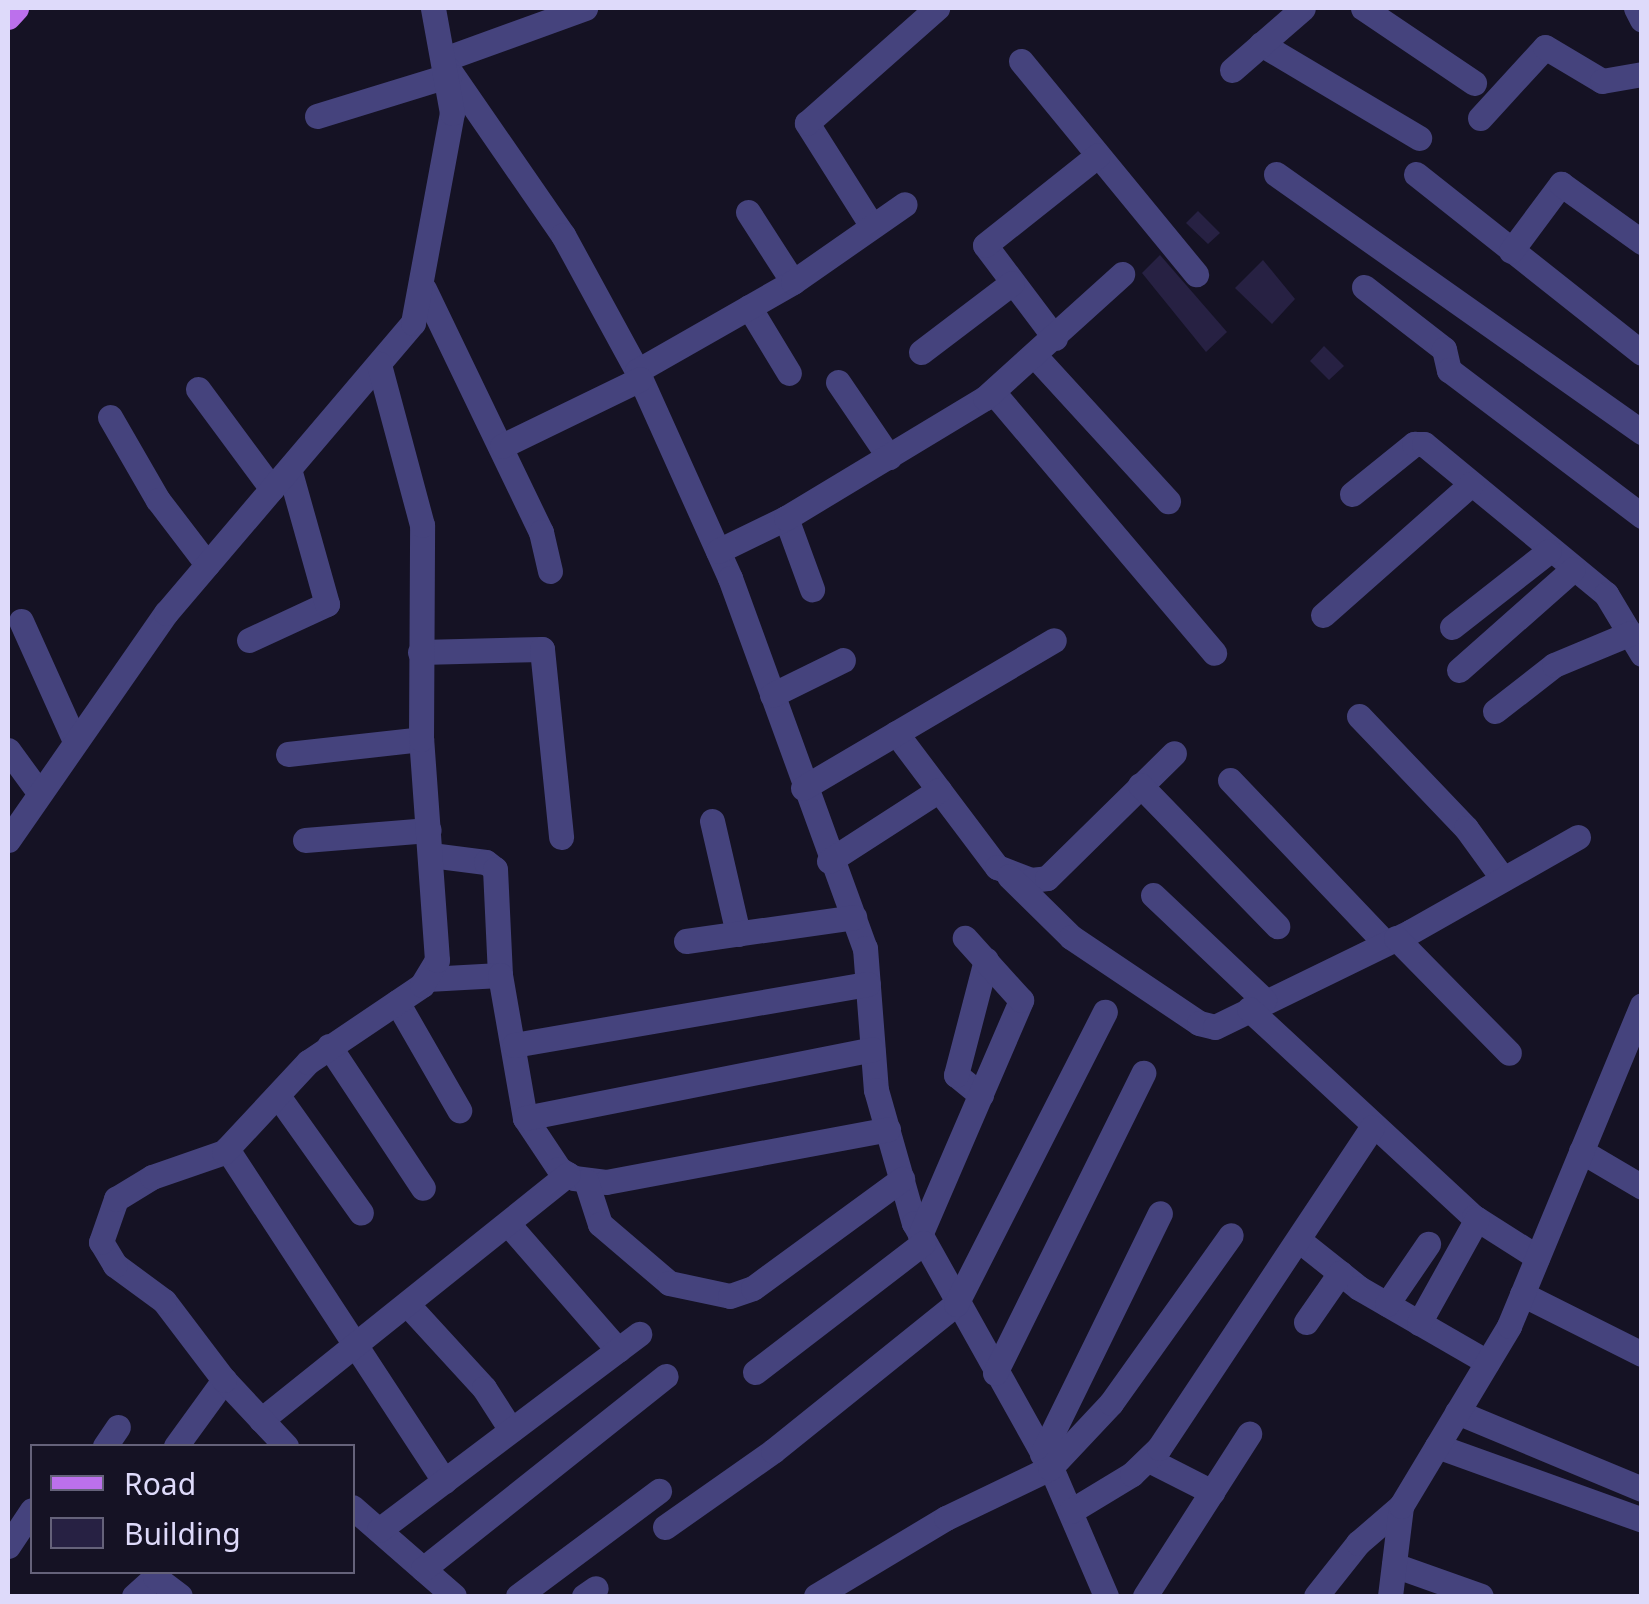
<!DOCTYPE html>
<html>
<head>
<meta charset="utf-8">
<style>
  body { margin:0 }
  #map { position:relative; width:1649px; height:1604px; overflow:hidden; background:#151224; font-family:"Noto Sans",sans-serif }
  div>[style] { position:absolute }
  .building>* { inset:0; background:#272143 }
  .minor>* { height:25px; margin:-12.5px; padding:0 12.5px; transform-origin:12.5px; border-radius:12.5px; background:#45437d }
  .major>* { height:25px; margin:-12.5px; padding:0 12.5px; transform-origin:12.5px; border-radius:12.5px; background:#bc70ec }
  span { translate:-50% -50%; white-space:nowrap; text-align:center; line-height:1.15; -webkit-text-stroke:8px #151224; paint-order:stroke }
  .frame { position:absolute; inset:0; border:10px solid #dedafa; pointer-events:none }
  .legend { position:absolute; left:30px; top:1444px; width:325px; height:130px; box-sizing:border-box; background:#151224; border:2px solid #65627a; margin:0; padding:12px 18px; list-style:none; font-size:30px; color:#dedafa }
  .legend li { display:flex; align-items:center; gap:20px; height:50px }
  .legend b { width:50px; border:2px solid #65627a }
</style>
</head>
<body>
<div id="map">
  <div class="building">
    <i style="clip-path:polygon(1198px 211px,1220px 233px,1208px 244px,1186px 223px)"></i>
    <i style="clip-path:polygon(1160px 255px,1227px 332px,1206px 352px,1142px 273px)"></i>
    <i style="clip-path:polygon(1263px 260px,1295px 299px,1272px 324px,1235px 288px)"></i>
    <i style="clip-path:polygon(1324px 346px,1344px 366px,1329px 380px,1310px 361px)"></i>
  </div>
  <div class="minor">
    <i style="left:1363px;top:8px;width:134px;rotate:34deg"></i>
    <i style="left:1636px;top:8px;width:13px;rotate:63deg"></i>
    <i style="left:1261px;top:44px;width:184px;rotate:30.7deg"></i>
    <i style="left:447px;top:58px;width:147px;rotate:-19.9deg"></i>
    <i style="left:1021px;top:61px;width:276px;rotate:50.6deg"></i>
    <i style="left:449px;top:70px;width:201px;rotate:55.4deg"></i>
    <i style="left:563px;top:235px;width:155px;rotate:61.4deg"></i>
    <i style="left:637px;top:371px;width:227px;rotate:65.8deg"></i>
    <i style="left:730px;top:578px;width:394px;rotate:70deg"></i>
    <i style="left:865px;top:948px;width:142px;rotate:85.6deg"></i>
    <i style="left:876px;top:1090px;width:138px;rotate:74.1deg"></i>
    <i style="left:914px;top:1223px;width:283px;rotate:60.8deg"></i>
    <i style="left:1052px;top:1470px;width:137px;rotate:66.8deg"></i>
    <i style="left:1232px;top:70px;width:94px;rotate:-41.1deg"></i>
    <i style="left:317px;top:116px;width:139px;rotate:-17.1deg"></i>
    <i style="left:1480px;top:118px;width:96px;rotate:-47.5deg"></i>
    <i style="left:1545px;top:47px;width:66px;rotate:30.8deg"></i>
    <i style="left:1602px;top:81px;width:41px;rotate:-9.9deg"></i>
    <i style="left:1276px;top:174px;width:448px;rotate:35.2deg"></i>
    <i style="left:1416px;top:174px;width:288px;rotate:38.4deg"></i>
    <i style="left:748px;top:212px;width:83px;rotate:57.3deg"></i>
    <i style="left:872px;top:226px;width:122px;rotate:-122.3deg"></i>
    <i style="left:807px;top:123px;width:174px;rotate:-41.5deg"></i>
    <i style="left:1511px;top:251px;width:84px;rotate:-53.3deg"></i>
    <i style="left:1561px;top:184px;width:100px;rotate:35.6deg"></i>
    <i style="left:1364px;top:287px;width:101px;rotate:37.8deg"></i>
    <i style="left:1444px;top:349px;width:22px;rotate:77deg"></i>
    <i style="left:1449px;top:370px;width:242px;rotate:37.1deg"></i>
    <i style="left:424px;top:289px;width:270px;rotate:64.3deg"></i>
    <i style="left:541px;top:532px;width:40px;rotate:77deg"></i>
    <i style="left:749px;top:307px;width:77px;rotate:58.8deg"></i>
    <i style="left:1055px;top:338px;width:116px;rotate:-127deg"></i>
    <i style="left:985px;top:245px;width:144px;rotate:-38.5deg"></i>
    <i style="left:921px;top:352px;width:114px;rotate:-37.2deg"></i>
    <i style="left:1035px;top:356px;width:197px;rotate:47.5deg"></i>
    <i style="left:637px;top:371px;width:180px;rotate:-29.7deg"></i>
    <i style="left:793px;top:282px;width:136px;rotate:-34.9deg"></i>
    <i style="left:838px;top:382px;width:91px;rotate:55.8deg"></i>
    <i style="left:198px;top:389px;width:124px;rotate:53.5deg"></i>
    <i style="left:993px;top:392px;width:342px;rotate:49.7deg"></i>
    <i style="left:110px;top:417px;width:96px;rotate:60deg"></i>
    <i style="left:158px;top:500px;width:81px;rotate:52.6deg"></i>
    <i style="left:502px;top:446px;width:153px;rotate:-25.9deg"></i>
    <i style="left:1352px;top:494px;width:80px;rotate:-38.9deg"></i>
    <i style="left:1414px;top:444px;width:10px"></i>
    <i style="left:1424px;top:444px;width:236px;rotate:39.5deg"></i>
    <i style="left:1606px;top:594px;width:70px;rotate:59deg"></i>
    <i style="left:786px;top:518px;width:76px;rotate:69.9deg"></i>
    <i style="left:718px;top:551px;width:76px;rotate:-25.9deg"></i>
    <i style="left:786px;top:518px;width:232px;rotate:-31.1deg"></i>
    <i style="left:985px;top:398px;width:185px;rotate:-42.1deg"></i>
    <i style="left:1323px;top:615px;width:198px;rotate:-41.5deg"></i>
    <i style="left:21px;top:621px;width:129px;rotate:65.8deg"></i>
    <i style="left:1452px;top:627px;width:123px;rotate:-38.1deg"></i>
    <i style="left:249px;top:640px;width:86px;rotate:-24.8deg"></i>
    <i style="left:327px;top:604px;width:140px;rotate:-105.7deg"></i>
    <i style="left:420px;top:652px;width:122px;rotate:-1.4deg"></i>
    <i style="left:542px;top:649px;width:189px;rotate:84.2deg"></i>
    <i style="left:1459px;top:670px;width:152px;rotate:-41.5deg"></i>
    <i style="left:772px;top:695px;width:79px;rotate:-26.2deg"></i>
    <i style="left:1495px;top:711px;width:75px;rotate:-37.9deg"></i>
    <i style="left:1554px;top:665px;width:83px;rotate:-22.6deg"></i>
    <i style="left:1359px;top:716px;width:155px;rotate:46.3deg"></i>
    <i style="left:1466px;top:828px;width:63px;rotate:54deg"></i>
    <i style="left:896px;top:733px;width:168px;rotate:53deg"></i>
    <i style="left:997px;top:867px;width:36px;rotate:21deg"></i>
    <i style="left:1031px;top:880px;width:16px;rotate:-7deg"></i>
    <i style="left:1047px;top:878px;width:178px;rotate:-44.5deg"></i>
    <i style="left:8px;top:750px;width:51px;rotate:53.8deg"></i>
    <i style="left:288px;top:754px;width:134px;rotate:-6.4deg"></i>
    <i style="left:1230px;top:780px;width:225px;rotate:46.4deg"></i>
    <i style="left:1140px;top:785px;width:197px;rotate:45.8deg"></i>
    <i style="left:803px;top:788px;width:291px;rotate:-30.5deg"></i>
    <i style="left:712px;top:821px;width:116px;rotate:77deg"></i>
    <i style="left:8px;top:840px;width:277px;rotate:-55.2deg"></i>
    <i style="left:166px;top:613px;width:381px;rotate:-49.6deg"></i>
    <i style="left:413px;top:323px;width:214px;rotate:-79.5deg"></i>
    <i style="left:452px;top:113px;width:107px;rotate:-100.3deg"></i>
    <i style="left:305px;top:840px;width:124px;rotate:-4.6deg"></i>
    <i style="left:431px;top:855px;width:55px;rotate:7.3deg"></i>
    <i style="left:486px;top:862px;width:11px;rotate:38deg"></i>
    <i style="left:495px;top:869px;width:106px;rotate:87.3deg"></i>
    <i style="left:829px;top:861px;width:131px;rotate:-32.8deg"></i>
    <i style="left:1009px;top:876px;width:87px;rotate:44.5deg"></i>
    <i style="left:1071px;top:937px;width:154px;rotate:33.9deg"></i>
    <i style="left:1199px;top:1023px;width:16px;rotate:14deg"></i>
    <i style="left:1215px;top:1027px;width:217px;rotate:-26deg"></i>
    <i style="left:1410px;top:932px;width:193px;rotate:-29.5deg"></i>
    <i style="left:1153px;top:895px;width:153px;rotate:43.4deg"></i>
    <i style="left:1396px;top:938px;width:161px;rotate:45.5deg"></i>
    <i style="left:686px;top:941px;width:170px;rotate:-8.1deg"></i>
    <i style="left:427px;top:979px;width:73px;rotate:-3.1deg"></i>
    <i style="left:500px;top:975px;width:145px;rotate:80.1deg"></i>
    <i style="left:525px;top:1118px;width:61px;rotate:56.3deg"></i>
    <i style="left:559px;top:1169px;width:17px;rotate:31deg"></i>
    <i style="left:574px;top:1178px;width:32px;rotate:7deg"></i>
    <i style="left:606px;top:1182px;width:287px;rotate:-10.6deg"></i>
    <i style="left:397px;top:1002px;width:125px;rotate:60.1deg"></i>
    <i style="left:1249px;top:1009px;width:306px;rotate:42.8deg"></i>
    <i style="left:1474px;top:1217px;width:75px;rotate:32.4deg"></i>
    <i style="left:514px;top:1045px;width:359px;rotate:-9.8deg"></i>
    <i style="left:329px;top:1046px;width:170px;rotate:56.5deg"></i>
    <i style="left:981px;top:1095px;width:32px;rotate:-141deg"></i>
    <i style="left:956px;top:1075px;width:119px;rotate:-75.4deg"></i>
    <i style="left:278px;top:1096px;width:143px;rotate:54.6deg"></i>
    <i style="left:525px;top:1118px;width:354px;rotate:-11.2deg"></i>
    <i style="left:227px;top:1149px;width:397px;rotate:56.8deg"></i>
    <i style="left:1581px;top:1151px;width:71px;rotate:30.5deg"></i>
    <i style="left:586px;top:1181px;width:45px;rotate:72deg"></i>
    <i style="left:600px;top:1224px;width:91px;rotate:40.5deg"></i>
    <i style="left:669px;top:1283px;width:62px;rotate:12deg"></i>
    <i style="left:730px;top:1296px;width:24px;rotate:-19deg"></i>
    <i style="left:753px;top:1288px;width:185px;rotate:-36.2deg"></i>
    <i style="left:509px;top:1225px;width:166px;rotate:48.9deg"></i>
    <i style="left:920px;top:1235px;width:256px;rotate:-66.7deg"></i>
    <i style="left:1021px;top:1000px;width:84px;rotate:-132.1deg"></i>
    <i style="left:1300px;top:1241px;width:75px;rotate:38.5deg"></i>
    <i style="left:1359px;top:1288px;width:148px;rotate:30deg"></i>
    <i style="left:1522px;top:1294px;width:134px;rotate:26.6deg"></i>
    <i style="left:407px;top:1304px;width:114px;rotate:47.5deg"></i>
    <i style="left:484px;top:1388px;width:50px;rotate:57.3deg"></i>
    <i style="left:1387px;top:1304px;width:73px;rotate:-55.7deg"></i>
    <i style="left:1306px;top:1322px;width:60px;rotate:-55.2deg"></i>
    <i style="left:1419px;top:1323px;width:119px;rotate:-60.9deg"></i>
    <i style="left:755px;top:1372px;width:212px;rotate:-37.5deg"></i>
    <i style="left:995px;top:1373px;width:335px;rotate:-63.7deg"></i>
    <i style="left:1457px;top:1412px;width:200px;rotate:22.6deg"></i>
    <i style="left:261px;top:1420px;width:393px;rotate:-38.7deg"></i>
    <i style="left:105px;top:1446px;width:23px;rotate:-56deg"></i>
    <i style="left:176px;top:1446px;width:82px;rotate:-54deg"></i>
    <i style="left:286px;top:1446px;width:91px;rotate:-133.2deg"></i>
    <i style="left:224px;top:1380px;width:99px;rotate:-127.2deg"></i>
    <i style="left:164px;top:1301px;width:61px;rotate:-143.7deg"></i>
    <i style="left:115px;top:1265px;width:27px;rotate:-121deg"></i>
    <i style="left:101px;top:1242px;width:46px;rotate:-70.8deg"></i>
    <i style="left:116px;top:1199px;width:42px;rotate:-31.4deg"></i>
    <i style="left:152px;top:1177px;width:76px;rotate:-19.1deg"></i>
    <i style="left:224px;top:1152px;width:123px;rotate:-47deg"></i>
    <i style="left:308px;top:1062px;width:138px;rotate:-34deg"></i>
    <i style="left:422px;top:985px;width:29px;rotate:-59deg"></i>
    <i style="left:437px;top:960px;width:222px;rotate:-94.1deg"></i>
    <i style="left:421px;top:739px;width:214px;rotate:-89.7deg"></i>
    <i style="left:422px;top:525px;width:167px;rotate:-105deg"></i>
    <i style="left:1437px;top:1446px;width:218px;rotate:19.8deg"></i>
    <i style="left:1042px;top:1454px;width:268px;rotate:-63.9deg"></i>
    <i style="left:1149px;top:1460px;width:71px;rotate:26.9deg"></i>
    <i style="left:352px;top:1507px;width:135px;rotate:41.1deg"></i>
    <i style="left:1071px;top:1511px;width:71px;rotate:-31.2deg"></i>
    <i style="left:1132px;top:1474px;width:37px;rotate:-44deg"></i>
    <i style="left:1159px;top:1448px;width:385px;rotate:-56.4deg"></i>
    <i style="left:665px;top:1527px;width:132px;rotate:-35.1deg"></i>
    <i style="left:773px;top:1451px;width:235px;rotate:-38.8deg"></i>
    <i style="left:956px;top:1304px;width:328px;rotate:-63deg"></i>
    <i style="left:379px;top:1530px;width:326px;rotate:-37deg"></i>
    <i style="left:8px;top:1546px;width:43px;rotate:-56.3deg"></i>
    <i style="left:1394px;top:1565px;width:92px;rotate:19.6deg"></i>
    <i style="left:423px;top:1569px;width:310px;rotate:-38.5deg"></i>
    <i style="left:134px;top:1596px;width:28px;rotate:-42deg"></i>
    <i style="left:155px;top:1577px;width:31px;rotate:37deg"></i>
    <i style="left:518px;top:1596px;width:176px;rotate:-36.7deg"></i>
    <i style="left:584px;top:1596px;width:14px;rotate:-34deg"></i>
    <i style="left:816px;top:1596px;width:152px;rotate:-31deg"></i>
    <i style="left:946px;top:1518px;width:115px;rotate:-25.7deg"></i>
    <i style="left:1050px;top:1468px;width:89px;rotate:-46.8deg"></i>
    <i style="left:1111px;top:1403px;width:206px;rotate:-54.5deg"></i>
    <i style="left:1145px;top:1596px;width:193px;rotate:-57.3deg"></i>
    <i style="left:1316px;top:1596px;width:68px;rotate:-51.6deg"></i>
    <i style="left:1358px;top:1543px;width:57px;rotate:-40.7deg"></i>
    <i style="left:1390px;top:1596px;width:91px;rotate:-83deg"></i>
    <i style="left:1401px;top:1506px;width:210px;rotate:-59deg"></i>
    <i style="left:1509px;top:1326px;width:347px;rotate:-67.5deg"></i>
  </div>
  <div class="major">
    <i style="left:8px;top:17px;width:12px;rotate:-48deg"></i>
  </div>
  <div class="frame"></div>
  <ul class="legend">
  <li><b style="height:12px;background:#bc70ec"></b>Road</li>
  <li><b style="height:28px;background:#272143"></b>Building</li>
  </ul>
</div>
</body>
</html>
